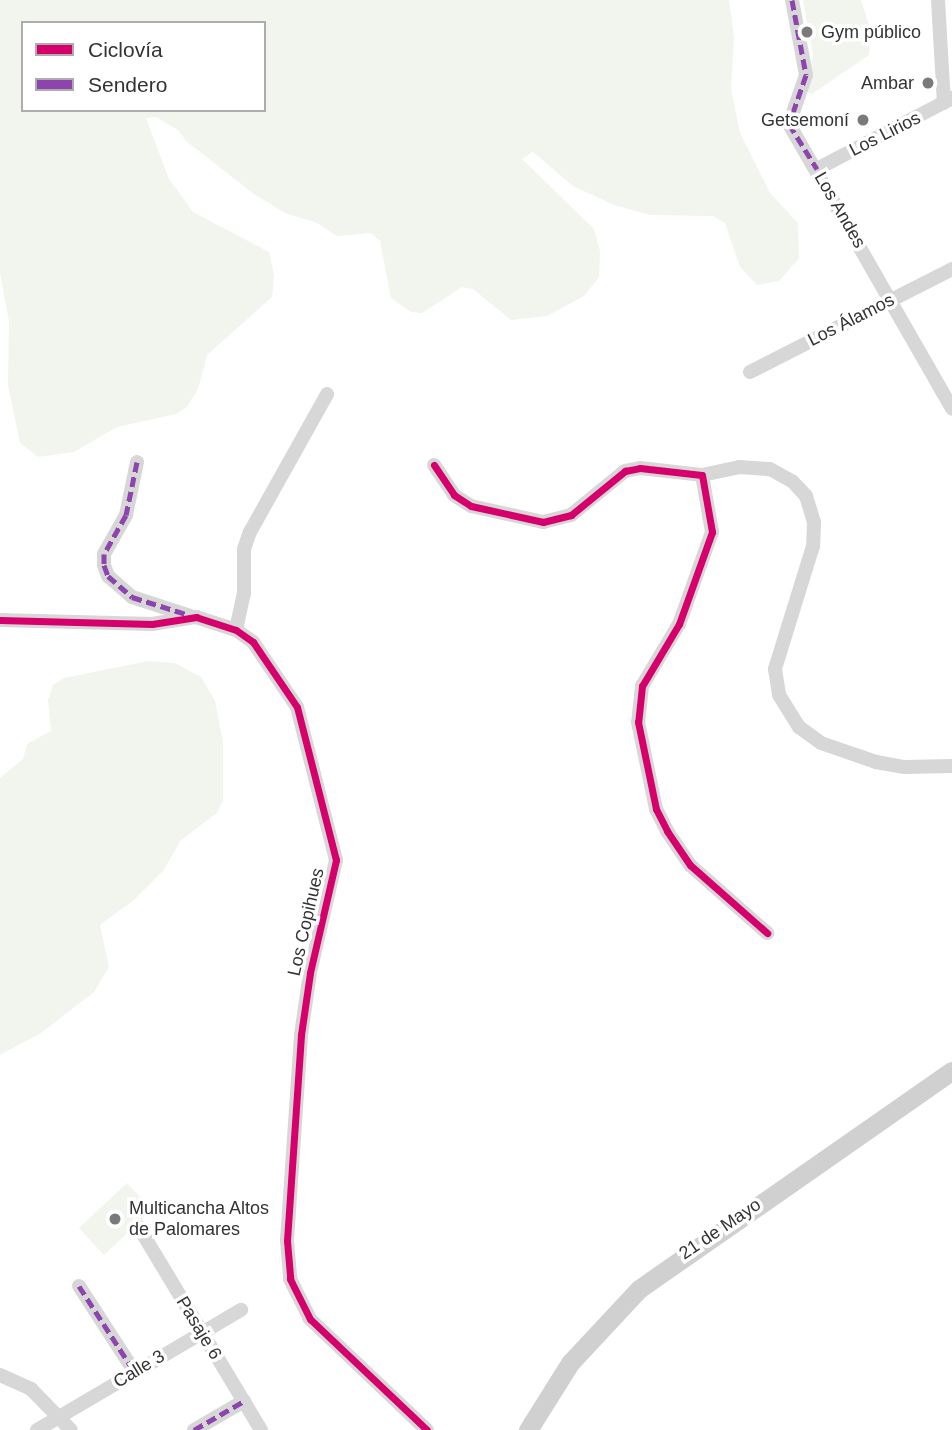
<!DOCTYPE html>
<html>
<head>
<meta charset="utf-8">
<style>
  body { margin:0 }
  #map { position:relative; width:952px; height:1430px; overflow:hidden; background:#fff; font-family:Arial,sans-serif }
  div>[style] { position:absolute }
  .green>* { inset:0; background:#f1f5ed }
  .street>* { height:14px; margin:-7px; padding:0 7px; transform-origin:7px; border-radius:7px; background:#d7d7d7 }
  .secondary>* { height:19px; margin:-9.5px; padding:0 9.5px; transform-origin:9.5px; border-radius:9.5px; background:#d0d0d0 }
  .quiet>* { height:5px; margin-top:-2.5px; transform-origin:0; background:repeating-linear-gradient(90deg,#8e44ad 0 10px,transparent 0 15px) }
  .cycleway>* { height:7px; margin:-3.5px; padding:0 3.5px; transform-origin:3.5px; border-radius:3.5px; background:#d6006c }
  .dots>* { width:19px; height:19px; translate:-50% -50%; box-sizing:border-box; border:4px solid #fff; border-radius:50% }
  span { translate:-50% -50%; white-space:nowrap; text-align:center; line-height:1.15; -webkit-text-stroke:7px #fff; paint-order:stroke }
  .poi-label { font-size:18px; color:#333 }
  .left { translate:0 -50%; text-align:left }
  .right { translate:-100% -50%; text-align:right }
  .street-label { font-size:18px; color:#333 }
  .legend { position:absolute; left:21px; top:21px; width:245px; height:91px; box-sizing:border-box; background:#fff; border:2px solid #adadad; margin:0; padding:9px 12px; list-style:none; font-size:21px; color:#333 }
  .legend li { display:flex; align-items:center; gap:14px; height:35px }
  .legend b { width:35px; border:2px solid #adadad }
</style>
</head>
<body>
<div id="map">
  <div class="green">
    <i style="clip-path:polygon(evenodd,0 0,729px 0,734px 38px,731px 89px,740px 133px,770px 193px,798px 223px,799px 258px,779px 281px,757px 285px,740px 267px,725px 223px,713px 216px,650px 215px,614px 205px,573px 186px,533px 152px,522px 159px,594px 229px,600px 251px,599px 277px,584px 296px,547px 316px,511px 320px,473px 289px,462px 287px,422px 313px,411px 312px,391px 298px,380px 241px,371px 233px,337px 236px,317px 223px,285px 213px,254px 194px,186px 141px,178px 130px,156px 117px,146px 118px,169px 179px,193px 212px,269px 252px,274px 275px,272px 297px,207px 355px,198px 389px,187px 407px,176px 414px,117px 427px,74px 452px,38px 457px,20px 443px,8px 385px,9px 321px,0 273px,0 0,23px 23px,264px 23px,264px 110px,23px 110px,23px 23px)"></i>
    <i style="clip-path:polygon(803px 0,861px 0,871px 31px,869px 55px,812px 94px,807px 92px,813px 54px)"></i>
    <i style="clip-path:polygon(148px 661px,175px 663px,201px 677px,215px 701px,223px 742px,223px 800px,217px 813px,180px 841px,164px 870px,134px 900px,100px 925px,109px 967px,94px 992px,41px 1033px,0 1055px,0 778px,23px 759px,27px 744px,51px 731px,48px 700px,53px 685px,64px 678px)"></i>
    <i style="clip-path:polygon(127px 1183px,152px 1210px,104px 1255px,79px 1228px)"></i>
  </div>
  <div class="street">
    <i style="left:792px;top:0;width:76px;rotate:79.4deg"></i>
    <i style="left:806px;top:75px;width:52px;rotate:109.1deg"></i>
    <i style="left:789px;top:124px;width:328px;rotate:60.2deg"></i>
    <i style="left:938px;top:0;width:103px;rotate:86.7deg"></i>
    <i style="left:817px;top:169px;width:153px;rotate:-27.7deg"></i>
    <i style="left:750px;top:372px;width:227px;rotate:-27deg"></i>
    <i style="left:137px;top:462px;width:54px;rotate:101.7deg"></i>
    <i style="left:126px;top:515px;width:45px;rotate:119.4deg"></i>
    <i style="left:104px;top:554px;width:11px;rotate:90deg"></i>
    <i style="left:104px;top:565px;width:12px;rotate:70deg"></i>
    <i style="left:108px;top:576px;width:32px;rotate:41deg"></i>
    <i style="left:132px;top:597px;width:62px;rotate:17.9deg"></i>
    <i style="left:434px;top:465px;width:36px;rotate:56deg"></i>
    <i style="left:454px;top:495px;width:20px;rotate:33deg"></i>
    <i style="left:471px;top:506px;width:74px;rotate:12.5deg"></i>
    <i style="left:543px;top:522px;width:29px;rotate:-14deg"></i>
    <i style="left:571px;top:515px;width:70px;rotate:-39.2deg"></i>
    <i style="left:625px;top:471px;width:15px;rotate:-11deg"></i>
    <i style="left:640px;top:468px;width:62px;rotate:6.4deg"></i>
    <i style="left:702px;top:475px;width:58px;rotate:80deg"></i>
    <i style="left:712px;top:532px;width:98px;rotate:109.7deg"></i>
    <i style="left:679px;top:624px;width:72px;rotate:120.8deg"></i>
    <i style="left:642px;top:686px;width:36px;rotate:96deg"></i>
    <i style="left:638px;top:722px;width:89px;rotate:78.3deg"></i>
    <i style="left:656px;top:809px;width:25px;rotate:63deg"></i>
    <i style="left:667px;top:831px;width:41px;rotate:55.9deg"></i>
    <i style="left:690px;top:865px;width:103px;rotate:41.4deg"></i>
    <i style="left:702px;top:475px;width:38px;rotate:-12deg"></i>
    <i style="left:739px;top:467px;width:31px;rotate:4deg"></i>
    <i style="left:770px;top:469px;width:26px;rotate:29deg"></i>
    <i style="left:793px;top:482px;width:19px;rotate:47deg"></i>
    <i style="left:806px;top:496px;width:27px;rotate:73deg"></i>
    <i style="left:814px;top:522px;width:24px;rotate:92deg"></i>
    <i style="left:813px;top:546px;width:129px;rotate:107.2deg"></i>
    <i style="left:775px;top:669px;width:26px;rotate:81deg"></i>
    <i style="left:779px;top:695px;width:38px;rotate:58deg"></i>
    <i style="left:799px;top:727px;width:27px;rotate:36deg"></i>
    <i style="left:821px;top:743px;width:58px;rotate:19.1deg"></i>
    <i style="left:876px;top:762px;width:29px;rotate:10deg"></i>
    <i style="left:905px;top:767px;width:47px;rotate:-1.2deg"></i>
    <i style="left:0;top:620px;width:152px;rotate:1.5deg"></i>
    <i style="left:152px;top:624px;width:45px;rotate:-9deg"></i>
    <i style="left:196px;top:617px;width:42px;rotate:18deg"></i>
    <i style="left:236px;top:630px;width:21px;rotate:35deg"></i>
    <i style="left:253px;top:642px;width:78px;rotate:55.9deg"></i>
    <i style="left:297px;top:707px;width:158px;rotate:75.7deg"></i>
    <i style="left:336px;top:860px;width:116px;rotate:103deg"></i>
    <i style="left:310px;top:973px;width:63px;rotate:98.3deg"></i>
    <i style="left:301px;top:1035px;width:206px;rotate:93.9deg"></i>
    <i style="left:287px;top:1241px;width:38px;rotate:85deg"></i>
    <i style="left:290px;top:1279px;width:45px;rotate:63.4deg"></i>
    <i style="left:310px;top:1319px;width:161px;rotate:43.5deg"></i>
    <i style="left:236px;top:630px;width:38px;rotate:-78deg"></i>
    <i style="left:244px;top:593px;width:44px;rotate:-90deg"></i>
    <i style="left:244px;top:549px;width:18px;rotate:-71deg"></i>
    <i style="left:250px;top:532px;width:158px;rotate:-60.8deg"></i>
    <i style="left:138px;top:1226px;width:238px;rotate:58.9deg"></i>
    <i style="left:79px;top:1286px;width:101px;rotate:57.1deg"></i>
    <i style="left:0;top:1375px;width:34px;rotate:24deg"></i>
    <i style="left:31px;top:1389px;width:57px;rotate:45.7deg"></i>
    <i style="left:37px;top:1430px;width:237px;rotate:-30.5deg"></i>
    <i style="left:194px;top:1430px;width:58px;rotate:-30.1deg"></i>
  </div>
  <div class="secondary">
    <i style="left:528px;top:1430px;width:79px;rotate:-57.9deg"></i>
    <i style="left:570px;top:1363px;width:101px;rotate:-47deg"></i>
    <i style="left:639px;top:1289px;width:381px;rotate:-34.9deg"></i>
  </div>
  <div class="quiet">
    <i style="left:792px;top:0;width:76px;rotate:79.4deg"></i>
    <i style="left:806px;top:75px;width:52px;rotate:109.1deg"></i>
    <i style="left:789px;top:124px;width:53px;rotate:58.1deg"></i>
    <i style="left:137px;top:462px;width:54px;rotate:101.7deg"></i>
    <i style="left:126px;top:515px;width:45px;rotate:119.4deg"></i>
    <i style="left:104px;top:554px;width:11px;rotate:90deg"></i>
    <i style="left:104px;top:565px;width:12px;rotate:70deg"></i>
    <i style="left:108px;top:576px;width:32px;rotate:41deg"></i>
    <i style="left:132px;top:597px;width:57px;rotate:17.5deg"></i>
    <i style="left:79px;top:1286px;width:101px;rotate:57.1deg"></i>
    <i style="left:194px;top:1430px;width:58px;rotate:-30.1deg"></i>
  </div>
  <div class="cycleway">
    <i style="left:434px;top:465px;width:36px;rotate:56deg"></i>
    <i style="left:454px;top:495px;width:20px;rotate:33deg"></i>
    <i style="left:471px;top:506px;width:74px;rotate:12.5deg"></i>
    <i style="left:543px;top:522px;width:29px;rotate:-14deg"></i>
    <i style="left:571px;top:515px;width:70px;rotate:-39.2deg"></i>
    <i style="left:625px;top:471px;width:15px;rotate:-11deg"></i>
    <i style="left:640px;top:468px;width:62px;rotate:6.4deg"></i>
    <i style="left:702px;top:475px;width:58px;rotate:80deg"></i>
    <i style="left:712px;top:532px;width:98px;rotate:109.7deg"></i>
    <i style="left:679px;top:624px;width:72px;rotate:120.8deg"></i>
    <i style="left:642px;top:686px;width:36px;rotate:96deg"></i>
    <i style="left:638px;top:722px;width:89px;rotate:78.3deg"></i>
    <i style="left:656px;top:809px;width:25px;rotate:63deg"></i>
    <i style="left:667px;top:831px;width:41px;rotate:55.9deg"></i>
    <i style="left:690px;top:865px;width:103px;rotate:41.4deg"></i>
    <i style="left:0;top:620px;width:152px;rotate:1.5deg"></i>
    <i style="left:152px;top:624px;width:45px;rotate:-9deg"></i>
    <i style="left:196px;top:617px;width:42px;rotate:18deg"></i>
    <i style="left:236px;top:630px;width:21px;rotate:35deg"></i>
    <i style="left:253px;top:642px;width:78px;rotate:55.9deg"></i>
    <i style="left:297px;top:707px;width:158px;rotate:75.7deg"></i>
    <i style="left:336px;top:860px;width:116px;rotate:103deg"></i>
    <i style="left:310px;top:973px;width:63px;rotate:98.3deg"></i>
    <i style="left:301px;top:1035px;width:206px;rotate:93.9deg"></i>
    <i style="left:287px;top:1241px;width:38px;rotate:85deg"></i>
    <i style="left:290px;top:1279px;width:45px;rotate:63.4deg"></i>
    <i style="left:310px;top:1319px;width:161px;rotate:43.5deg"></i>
  </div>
  <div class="dots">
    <i style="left:807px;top:32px;background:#7a7a7a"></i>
    <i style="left:928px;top:83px;background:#7a7a7a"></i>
    <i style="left:863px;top:120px;background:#7a7a7a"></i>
    <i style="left:115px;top:1219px;background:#7a7a7a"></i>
  </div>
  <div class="poi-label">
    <span class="left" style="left:821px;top:32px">Gym público</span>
    <span class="right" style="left:914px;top:83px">Ambar</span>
    <span class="right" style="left:849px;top:120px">Getsemoní</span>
    <span class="left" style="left:129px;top:1219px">Multicancha Altos<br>de Palomares</span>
  </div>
  <div class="street-label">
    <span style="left:885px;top:134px;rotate:-27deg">Los Lirios</span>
    <span style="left:840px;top:210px;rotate:60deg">Los Andes</span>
    <span style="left:851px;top:320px;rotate:-27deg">Los Álamos</span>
    <span style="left:306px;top:922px;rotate:-77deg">Los Copihues</span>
    <span style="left:720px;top:1229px;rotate:-34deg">21 de Mayo</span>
    <span style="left:199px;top:1328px;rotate:59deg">Pasaje 6</span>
    <span style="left:139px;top:1369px;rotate:-31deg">Calle 3</span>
  </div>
  <ul class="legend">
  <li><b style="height:9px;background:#d6006c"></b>Ciclovía</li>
  <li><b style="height:9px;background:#8e44ad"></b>Sendero</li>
  </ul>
</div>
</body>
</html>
